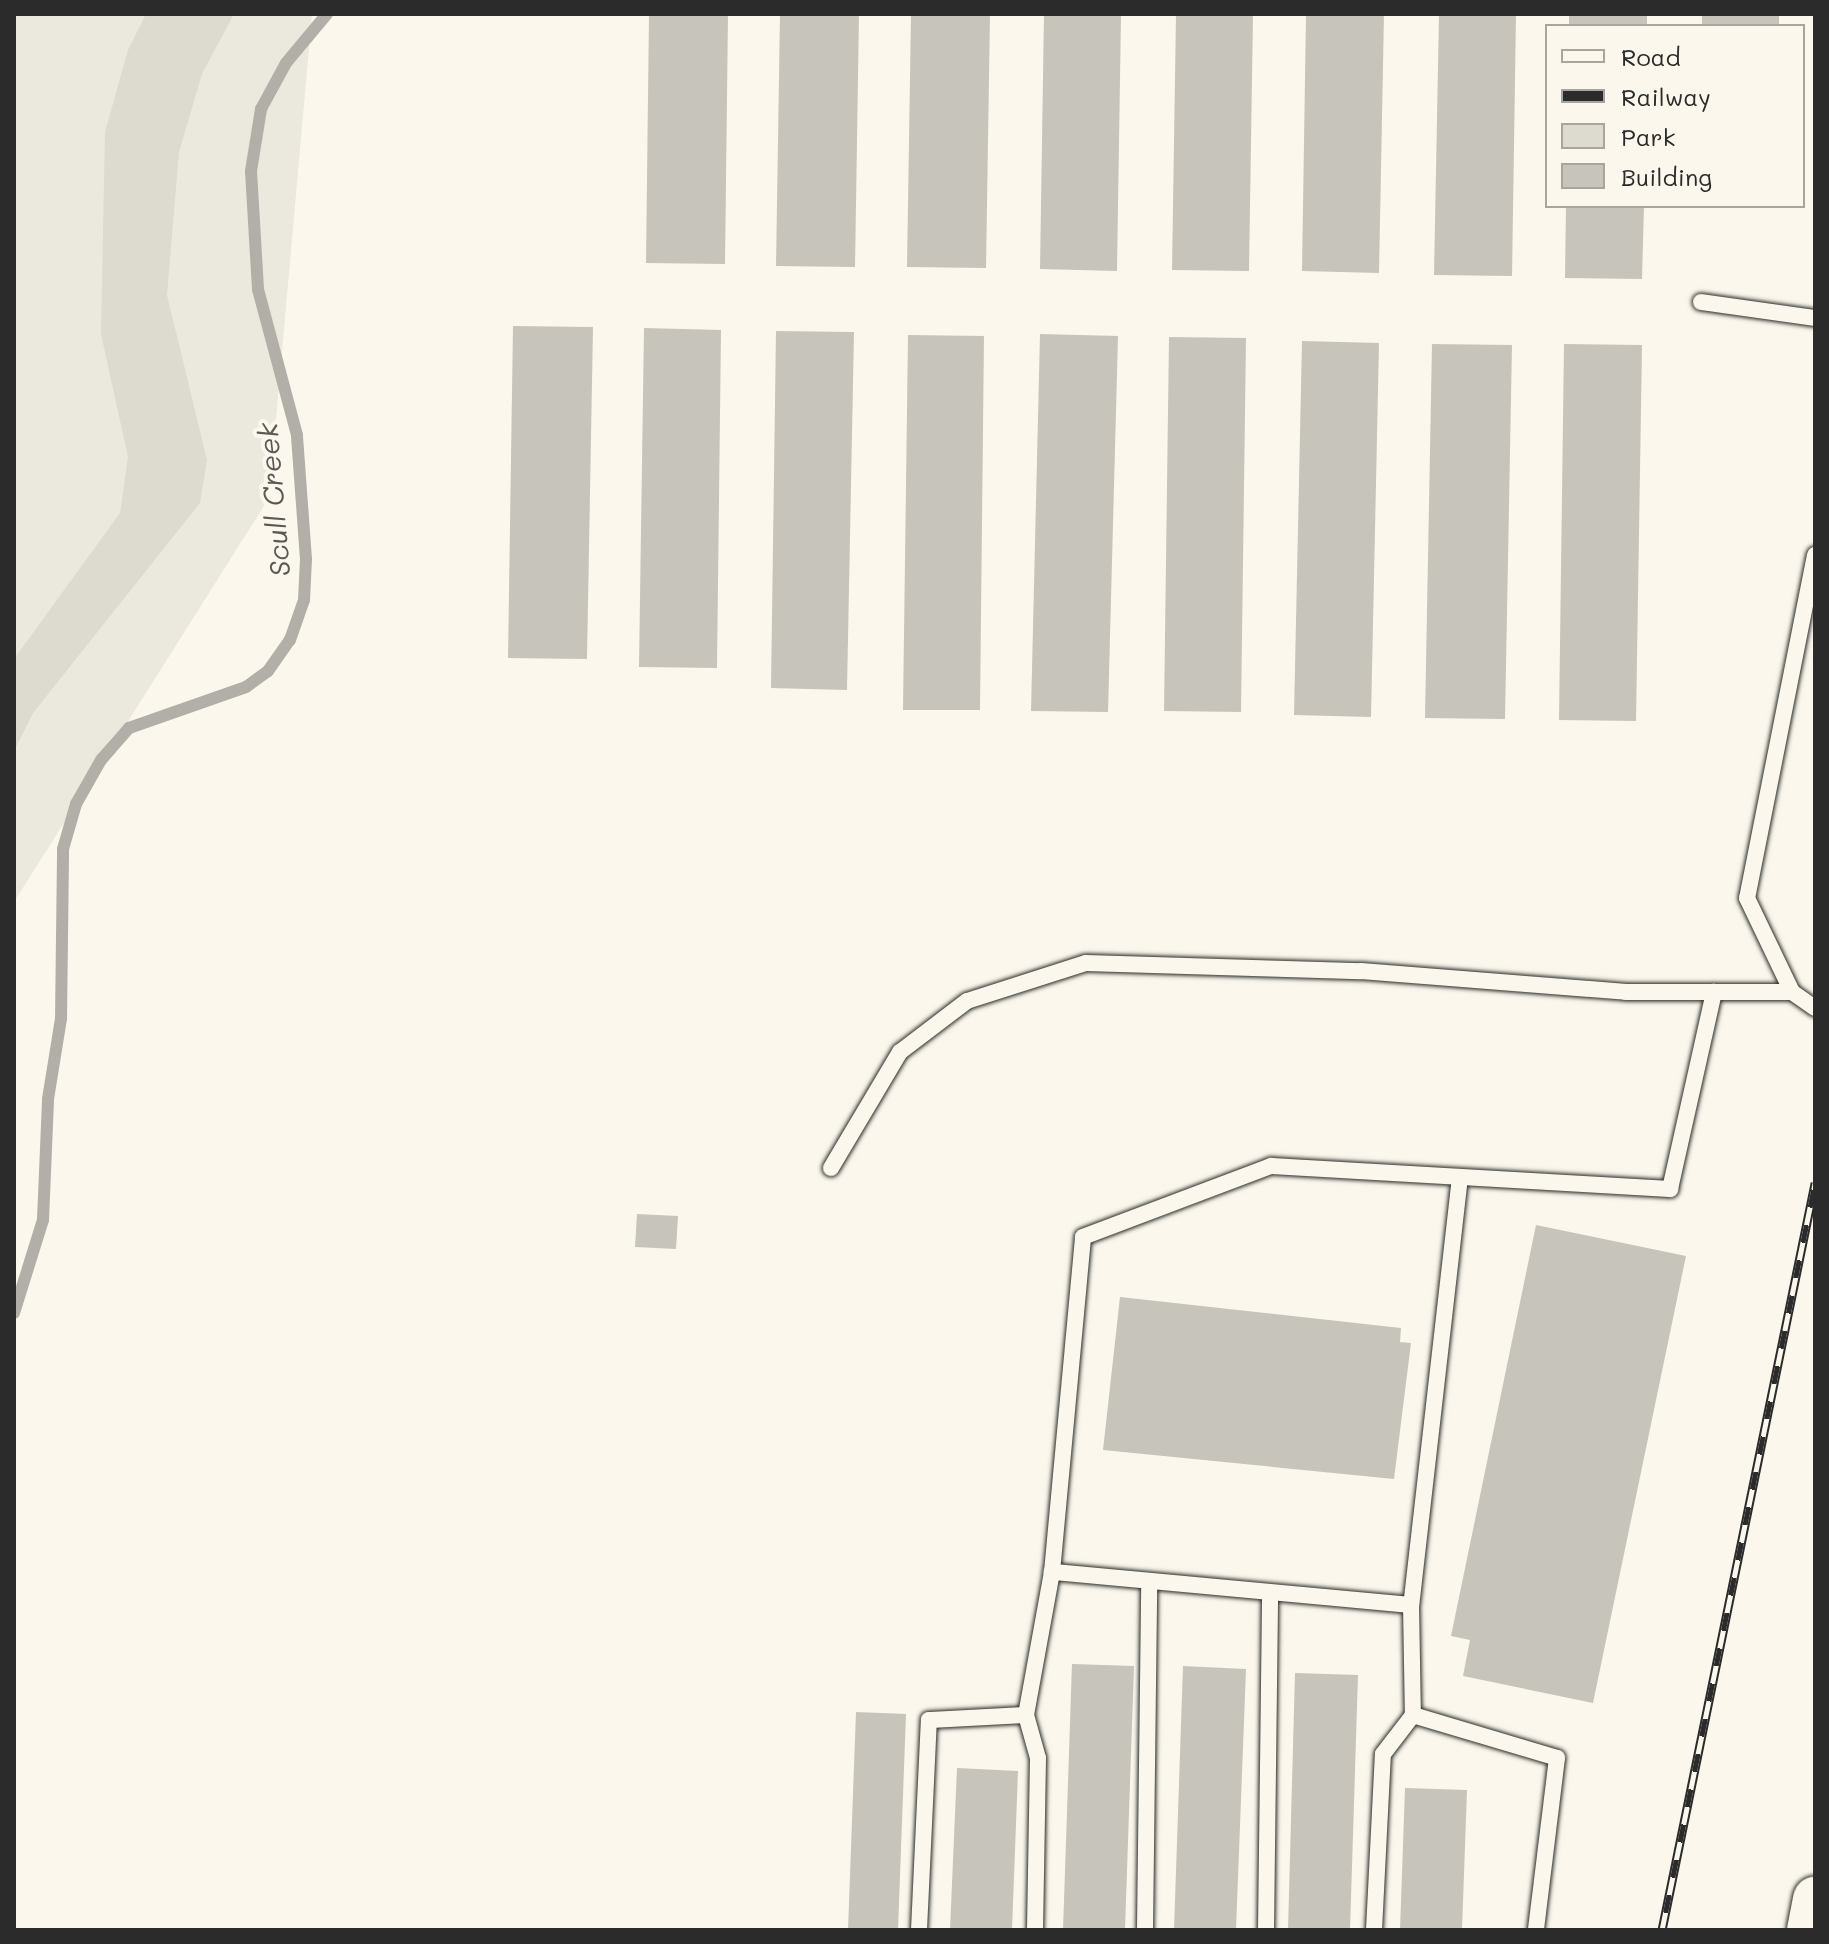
<!DOCTYPE html>
<html>
<head>
<meta charset="utf-8">
<style>
  body { margin:0 }
  #map { position:relative; width:1829px; height:1944px; overflow:hidden; background:#fbf7ec; font-family:Mali,sans-serif }
  div>[style] { position:absolute }
  .built>* { inset:0; background:#ebe8de }
  .green>* { inset:0; background:#dddad0 }
  .stream>* { height:12px; margin:-6px; padding:0 6px; transform-origin:6px; border-radius:6px; background:#b1afa7 }
  .building>* { inset:0; background:#c7c4bc }
  .roads { filter:drop-shadow(0 0 2px #2b2b2b) drop-shadow(0 0 2px #2b2b2b) }
  .lane>* { height:16px; margin:-8px; padding:0 8px; transform-origin:8px; border-radius:8px; background:#fbf7ec }
  .secondary>* { height:44px; margin:-22px; padding:0 22px; transform-origin:22px; border-radius:22px; background:#fbf7ec }
  .rail>* { height:9px; margin-top:-4.5px; transform-origin:0; background:repeating-linear-gradient(90deg,#fbf7ec 0 18px,#2b2b2b 0 36px); box-sizing:border-box; border-block:2px solid #2b2b2b }
  span { translate:-50% -50%; white-space:nowrap; text-align:center; line-height:1.15; -webkit-text-stroke:8px #fbf7ec; paint-order:stroke }
  .water-label { font-size:28px; color:#5a5956; font-style:italic }
  .frame { position:absolute; inset:0; border:16px solid #2b2b2b; pointer-events:none }
  .legend { position:absolute; left:1545px; top:24px; width:260px; height:184px; box-sizing:border-box; background:#fbf7ec; border:2px solid #a8a59f; margin:0; padding:10px 14px; list-style:none; font-size:24px; color:#2b2b2b }
  .legend li { display:flex; align-items:center; gap:16px; height:40px }
  .legend b { width:40px; border:2px solid #a8a59f }
</style>
</head>
<body>
<div id="map">
  <div class="built">
    <i style="clip-path:polygon(14px 14px,312px 14px,269px 498px,14px 902px)"></i>
  </div>
  <div class="green">
    <i style="clip-path:polygon(146px 14px,234px 14px,202px 74px,179px 152px,167px 295px,207px 460px,200px 503px,33px 713px,14px 751px,14px 659px,120px 513px,128px 457px,101px 334px,105px 132px,128px 50px)"></i>
  </div>
  <div class="stream">
    <i style="left:14px;top:1313px;width:97px;rotate:-72.7deg"></i>
    <i style="left:43px;top:1220px;width:121px;rotate:-87.6deg"></i>
    <i style="left:48px;top:1099px;width:81px;rotate:-80.8deg"></i>
    <i style="left:61px;top:1019px;width:170px;rotate:-89.3deg"></i>
    <i style="left:63px;top:849px;width:47px;rotate:-73.9deg"></i>
    <i style="left:76px;top:804px;width:51px;rotate:-60.4deg"></i>
    <i style="left:101px;top:760px;width:43px;rotate:-48.8deg"></i>
    <i style="left:129px;top:728px;width:124px;rotate:-19.3deg"></i>
    <i style="left:246px;top:687px;width:27px;rotate:-36deg"></i>
    <i style="left:268px;top:671px;width:38px;rotate:-55deg"></i>
    <i style="left:290px;top:640px;width:42px;rotate:-70.7deg"></i>
    <i style="left:304px;top:600px;width:41px;rotate:-87.2deg"></i>
    <i style="left:306px;top:559px;width:124px;rotate:-94.2deg"></i>
    <i style="left:297px;top:435px;width:151px;rotate:-105deg"></i>
    <i style="left:258px;top:289px;width:118px;rotate:-93.4deg"></i>
    <i style="left:251px;top:171px;width:63px;rotate:-80.8deg"></i>
    <i style="left:261px;top:109px;width:52px;rotate:-61.5deg"></i>
    <i style="left:286px;top:63px;width:64px;rotate:-50.1deg"></i>
  </div>
  <div class="building">
    <i style="clip-path:polygon(649px 14px,728px 14px,725px 264px,646px 263px)"></i>
    <i style="clip-path:polygon(780px 14px,859px 14px,855px 267px,776px 266px)"></i>
    <i style="clip-path:polygon(911px 14px,990px 14px,986px 268px,907px 267px)"></i>
    <i style="clip-path:polygon(1044px 14px,1121px 14px,1117px 271px,1040px 269px)"></i>
    <i style="clip-path:polygon(1176px 14px,1253px 14px,1249px 271px,1172px 270px)"></i>
    <i style="clip-path:polygon(1306px 14px,1384px 14px,1379px 273px,1302px 271px)"></i>
    <i style="clip-path:polygon(1439px 14px,1516px 14px,1512px 276px,1434px 275px)"></i>
    <i style="clip-path:polygon(1569px 14px,1647px 14px,1647px 26px,1569px 26px)"></i>
    <i style="clip-path:polygon(1702px 14px,1779px 14px,1779px 26px,1702px 26px)"></i>
    <i style="clip-path:polygon(1566px 206px,1644px 206px,1642px 279px,1565px 278px)"></i>
    <i style="clip-path:polygon(513px 326px,593px 327px,587px 659px,508px 658px)"></i>
    <i style="clip-path:polygon(644px 328px,721px 330px,717px 668px,639px 667px)"></i>
    <i style="clip-path:polygon(776px 331px,854px 332px,847px 690px,771px 688px)"></i>
    <i style="clip-path:polygon(1040px 334px,1118px 336px,1108px 712px,1031px 711px)"></i>
    <i style="clip-path:polygon(908px 335px,984px 336px,980px 710px,903px 710px)"></i>
    <i style="clip-path:polygon(1169px 337px,1246px 338px,1241px 712px,1164px 711px)"></i>
    <i style="clip-path:polygon(1302px 341px,1379px 343px,1371px 717px,1294px 715px)"></i>
    <i style="clip-path:polygon(1432px 344px,1512px 345px,1505px 719px,1425px 718px)"></i>
    <i style="clip-path:polygon(1564px 344px,1642px 345px,1636px 721px,1559px 720px)"></i>
    <i style="clip-path:polygon(637px 1214px,678px 1216px,676px 1249px,635px 1247px)"></i>
    <i style="clip-path:polygon(1536px 1225px,1686px 1256px,1593px 1703px,1463px 1676px,1470px 1640px,1451px 1636px)"></i>
    <i style="clip-path:polygon(1120px 1297px,1401px 1328px,1400px 1342px,1411px 1343px,1394px 1479px,1103px 1450px)"></i>
    <i style="clip-path:polygon(1072px 1664px,1134px 1666px,1125px 1930px,1063px 1930px)"></i>
    <i style="clip-path:polygon(1183px 1666px,1246px 1669px,1236px 1930px,1174px 1930px)"></i>
    <i style="clip-path:polygon(1295px 1673px,1358px 1675px,1350px 1930px,1288px 1930px)"></i>
    <i style="clip-path:polygon(856px 1712px,906px 1714px,898px 1930px,848px 1930px)"></i>
    <i style="clip-path:polygon(957px 1768px,1018px 1771px,1012px 1930px,950px 1930px)"></i>
    <i style="clip-path:polygon(1405px 1788px,1467px 1790px,1462px 1930px,1400px 1930px)"></i>
  </div>
  <div class="roads">
    <div class="lane">
      <i style="left:1701px;top:302px;width:115px;rotate:8deg"></i>
      <i style="left:1815px;top:555px;width:350px;rotate:101.2deg"></i>
      <i style="left:1747px;top:898px;width:104px;rotate:64.4deg"></i>
      <i style="left:1792px;top:992px;width:28px;rotate:35deg"></i>
      <i style="left:831px;top:1168px;width:135px;rotate:-59.3deg"></i>
      <i style="left:900px;top:1052px;width:84px;rotate:-37.3deg"></i>
      <i style="left:967px;top:1001px;width:125px;rotate:-17.7deg"></i>
      <i style="left:1086px;top:963px;width:275px;rotate:1.7deg"></i>
      <i style="left:1361px;top:971px;width:266px;rotate:4.5deg"></i>
      <i style="left:1626px;top:992px;width:166px"></i>
      <i style="left:1460px;top:1177px;width:431px;rotate:96.5deg"></i>
      <i style="left:1411px;top:1605px;width:361px;rotate:-174.7deg"></i>
      <i style="left:1052px;top:1572px;width:336px;rotate:-84.7deg"></i>
      <i style="left:1083px;top:1237px;width:201px;rotate:-20.7deg"></i>
      <i style="left:1271px;top:1166px;width:400px;rotate:3.3deg"></i>
      <i style="left:1670px;top:1189px;width:202px;rotate:-77.4deg"></i>
      <i style="left:1411px;top:1605px;width:110px;rotate:89deg"></i>
      <i style="left:1413px;top:1715px;width:150px;rotate:16.6deg"></i>
      <i style="left:1557px;top:1758px;width:173px;rotate:97deg"></i>
      <i style="left:1026px;top:1715px;width:45px;rotate:74.4deg"></i>
      <i style="left:1038px;top:1758px;width:172px;rotate:91deg"></i>
      <i style="left:919px;top:1930px;width:210px;rotate:-87.3deg"></i>
      <i style="left:929px;top:1720px;width:97px;rotate:-3deg"></i>
      <i style="left:1026px;top:1715px;width:145px;rotate:-79.7deg"></i>
      <i style="left:1145px;top:1930px;width:349px;rotate:-89.3deg"></i>
      <i style="left:1266px;top:1930px;width:337px;rotate:-89.3deg"></i>
      <i style="left:1374px;top:1930px;width:176px;rotate:-87.1deg"></i>
      <i style="left:1383px;top:1754px;width:49px;rotate:-52.4deg"></i>
    </div>
    <div class="secondary">
      <i style="left:1809px;top:1930px;width:32px;rotate:-79deg"></i>
    </div>
  </div>
  <div class="rail">
    <i style="left:1662px;top:1930px;width:763px;rotate:-78.42deg"></i>
  </div>
  <div class="water-label">
    <span style="left:273px;top:500px;rotate:-95deg">Scull Creek</span>
  </div>
  <div class="frame"></div>
  <ul class="legend">
  <li><b style="height:10px;background:#fbf7ec"></b>Road</li>
  <li><b style="height:10px;background:#2b2b2b"></b>Railway</li>
  <li><b style="height:22px;background:#dddad0"></b>Park</li>
  <li><b style="height:22px;background:#c7c4bc"></b>Building</li>
  </ul>
</div>
</body>
</html>
